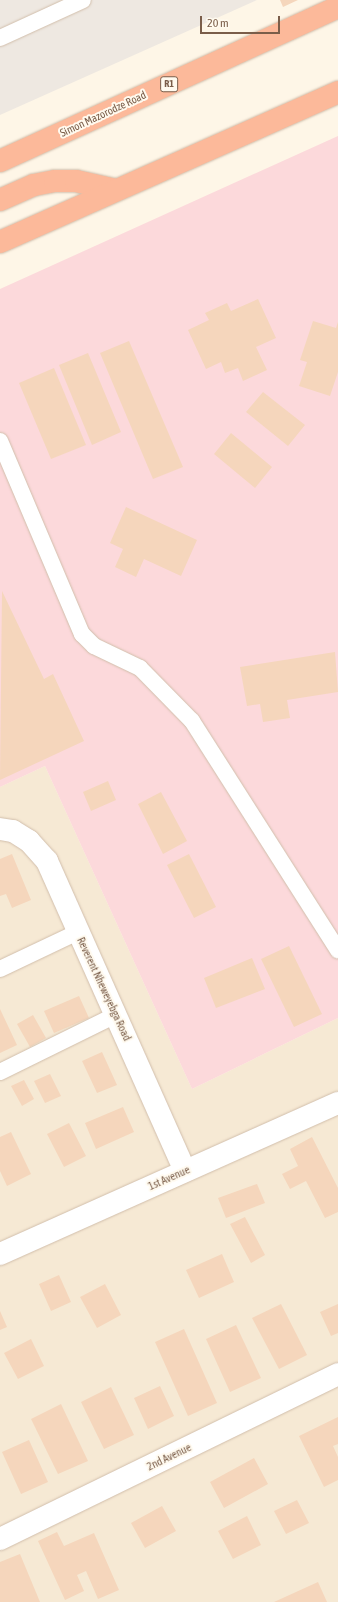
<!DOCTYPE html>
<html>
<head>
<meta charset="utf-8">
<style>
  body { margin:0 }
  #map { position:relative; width:338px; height:1602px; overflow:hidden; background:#fef6e7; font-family:"Asap Condensed",sans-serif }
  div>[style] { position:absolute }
  .residential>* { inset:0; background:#f6e9d4 }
  .industrial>* { inset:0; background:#eee8e1 }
  .medical>* { inset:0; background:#fcd9db }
  .building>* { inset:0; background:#f5d6bc }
  .roads { filter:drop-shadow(0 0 1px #d1beab) drop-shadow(0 0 1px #d1beab) }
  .lane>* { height:16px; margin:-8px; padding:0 8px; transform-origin:8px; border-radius:8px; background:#fff }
  .street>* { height:22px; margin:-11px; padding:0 11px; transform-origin:11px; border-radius:11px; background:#fff }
  .highway>* { height:22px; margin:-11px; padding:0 11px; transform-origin:11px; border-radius:11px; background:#fcb99a }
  span { translate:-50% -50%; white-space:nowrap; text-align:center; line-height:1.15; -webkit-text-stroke:4px #fffaef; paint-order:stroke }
  .shield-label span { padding:1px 3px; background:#fffaef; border:1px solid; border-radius:3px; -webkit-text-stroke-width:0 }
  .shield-label { font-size:10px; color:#7a5d49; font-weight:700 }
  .street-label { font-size:11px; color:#7a5d49 }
  .scale { position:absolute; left:200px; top:16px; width:80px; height:18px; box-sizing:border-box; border:2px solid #7a5d49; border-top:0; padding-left:5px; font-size:12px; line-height:14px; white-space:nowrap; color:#7a5d49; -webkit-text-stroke:3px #fffaef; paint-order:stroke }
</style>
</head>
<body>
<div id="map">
  <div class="residential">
    <i style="clip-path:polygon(45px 766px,192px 1089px,338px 1018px,338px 1602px,0 1602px,0 787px)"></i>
  </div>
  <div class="industrial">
    <i style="clip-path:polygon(0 0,257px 0,0 115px)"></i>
  </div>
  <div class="medical">
    <i style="clip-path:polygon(338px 136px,338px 1018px,192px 1089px,45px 766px,0 787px,0 289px)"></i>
  </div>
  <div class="building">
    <i style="clip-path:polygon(280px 0,298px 0,283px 7px)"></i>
    <i style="clip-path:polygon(258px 299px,276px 338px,256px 347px,267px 370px,243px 381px,238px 368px,225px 373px,221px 362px,206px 369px,188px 330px,209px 320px,205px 313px,227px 303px,231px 311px)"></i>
    <i style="clip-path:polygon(313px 321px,336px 328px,338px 322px,338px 372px,330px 396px,299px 386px,307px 362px,300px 360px)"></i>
    <i style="clip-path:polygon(129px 341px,183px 467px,153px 479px,100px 353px)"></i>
    <i style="clip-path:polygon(88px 353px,121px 432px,92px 445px,59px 365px)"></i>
    <i style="clip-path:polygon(54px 368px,86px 445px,51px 459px,19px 383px)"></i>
    <i style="clip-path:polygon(263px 392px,305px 425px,288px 446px,246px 412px)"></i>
    <i style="clip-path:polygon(231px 433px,272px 467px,255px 488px,214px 454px)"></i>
    <i style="clip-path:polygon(126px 507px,197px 540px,181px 576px,144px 559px,136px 577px,115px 567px,123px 549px,110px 543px)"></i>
    <i style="clip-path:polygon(2px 591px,44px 679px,53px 674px,84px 741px,0 780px)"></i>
    <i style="clip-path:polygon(335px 652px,338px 692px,287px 700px,290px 718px,263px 722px,260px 704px,247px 706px,240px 667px)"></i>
    <i style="clip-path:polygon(108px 781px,116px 800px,91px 811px,83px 792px)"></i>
    <i style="clip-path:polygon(161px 792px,187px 841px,163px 854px,138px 804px)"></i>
    <i style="clip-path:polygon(12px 854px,31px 900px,12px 908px,6px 894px,0 896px,0 859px)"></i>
    <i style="clip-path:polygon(189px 854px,216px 907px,194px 918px,167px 865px)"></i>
    <i style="clip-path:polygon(289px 946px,322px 1014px,294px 1027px,261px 959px)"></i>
    <i style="clip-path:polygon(252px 958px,265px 989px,216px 1008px,204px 978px)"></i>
    <i style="clip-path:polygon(79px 996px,89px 1018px,54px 1033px,44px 1011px)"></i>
    <i style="clip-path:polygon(0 1009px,17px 1045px,0 1053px)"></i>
    <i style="clip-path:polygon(33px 1015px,46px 1038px,30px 1047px,17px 1024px)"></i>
    <i style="clip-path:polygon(102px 1052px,117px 1085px,97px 1093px,82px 1061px)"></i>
    <i style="clip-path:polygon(50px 1074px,61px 1096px,45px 1103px,34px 1081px)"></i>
    <i style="clip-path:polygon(24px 1080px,34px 1099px,22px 1106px,11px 1086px)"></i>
    <i style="clip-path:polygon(123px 1107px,134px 1132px,96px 1149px,85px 1123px)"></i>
    <i style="clip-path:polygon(69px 1123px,86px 1156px,64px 1167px,47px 1134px)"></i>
    <i style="clip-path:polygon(11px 1132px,31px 1174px,7px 1186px,0 1171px,0 1137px)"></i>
    <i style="clip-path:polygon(312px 1137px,338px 1188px,338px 1212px,325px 1218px,306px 1181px,290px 1189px,282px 1174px,298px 1166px,290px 1149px)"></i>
    <i style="clip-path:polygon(257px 1184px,265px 1203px,226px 1218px,218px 1198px)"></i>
    <i style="clip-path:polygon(245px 1217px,265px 1255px,251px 1263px,230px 1224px)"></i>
    <i style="clip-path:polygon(222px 1254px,234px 1282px,199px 1298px,186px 1270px)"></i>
    <i style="clip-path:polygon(59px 1275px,71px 1302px,51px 1311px,39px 1284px)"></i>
    <i style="clip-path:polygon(105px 1284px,121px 1315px,97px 1328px,80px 1297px)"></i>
    <i style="clip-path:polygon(281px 1304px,307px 1355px,279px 1369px,252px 1318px)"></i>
    <i style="clip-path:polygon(338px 1304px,338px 1333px,331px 1336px,320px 1312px)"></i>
    <i style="clip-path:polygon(0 1311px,7px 1327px,0 1330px)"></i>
    <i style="clip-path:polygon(236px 1325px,261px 1378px,230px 1392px,206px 1339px)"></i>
    <i style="clip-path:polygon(184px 1329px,217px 1403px,188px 1416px,155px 1342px)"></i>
    <i style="clip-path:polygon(31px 1339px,44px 1366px,18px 1379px,4px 1353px)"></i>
    <i style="clip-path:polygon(160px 1386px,174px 1416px,148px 1429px,134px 1398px)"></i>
    <i style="clip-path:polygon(111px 1387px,134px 1435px,104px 1449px,81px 1402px)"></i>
    <i style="clip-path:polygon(61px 1404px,88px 1461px,58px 1474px,31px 1419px)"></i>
    <i style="clip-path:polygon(338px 1417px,338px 1444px,333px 1446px,338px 1457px,338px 1480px,324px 1487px,299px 1436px)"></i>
    <i style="clip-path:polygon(29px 1440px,48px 1482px,21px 1494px,2px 1452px)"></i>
    <i style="clip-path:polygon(254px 1458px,268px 1484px,224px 1508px,210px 1482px)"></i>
    <i style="clip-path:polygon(297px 1500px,309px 1523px,286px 1534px,274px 1511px)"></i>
    <i style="clip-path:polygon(162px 1506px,176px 1531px,145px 1548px,131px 1523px)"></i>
    <i style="clip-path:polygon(247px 1516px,261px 1545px,233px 1559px,218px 1531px)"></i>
    <i style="clip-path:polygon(57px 1532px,64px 1546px,94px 1533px,119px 1590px,98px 1599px,86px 1571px,77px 1575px,84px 1591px,65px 1600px,38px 1541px)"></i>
    <i style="clip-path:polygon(20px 1554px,40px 1602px,0 1602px,0 1562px)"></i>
    <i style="clip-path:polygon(318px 1582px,327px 1602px,274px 1602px)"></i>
  </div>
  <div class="roads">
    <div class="lane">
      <i style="left:0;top:38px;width:91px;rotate:-24.6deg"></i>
      <i style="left:0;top:441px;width:210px;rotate:67deg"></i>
      <i style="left:82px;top:634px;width:17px;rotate:45deg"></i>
      <i style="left:94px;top:646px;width:51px;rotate:25.6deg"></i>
      <i style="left:140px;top:668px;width:74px;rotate:45.5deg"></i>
      <i style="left:192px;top:721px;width:272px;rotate:57.5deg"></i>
      <i style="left:0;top:969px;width:86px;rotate:-25.4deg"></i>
      <i style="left:0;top:1072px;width:129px;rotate:-26.2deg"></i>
    </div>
    <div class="street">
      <i style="left:0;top:829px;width:13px;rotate:9deg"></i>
      <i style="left:13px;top:831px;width:19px;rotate:32deg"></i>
      <i style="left:29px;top:841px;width:27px;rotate:48deg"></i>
      <i style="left:47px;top:861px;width:339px;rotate:66deg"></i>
      <i style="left:0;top:1254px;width:370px;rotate:-24.1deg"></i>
      <i style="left:0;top:1539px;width:376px;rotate:-26deg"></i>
    </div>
    <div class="highway">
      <i style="left:0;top:161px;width:371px;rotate:-24.5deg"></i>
      <i style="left:0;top:200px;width:37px;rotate:-24deg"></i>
      <i style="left:34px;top:185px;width:21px;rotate:-11deg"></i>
      <i style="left:55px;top:181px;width:21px"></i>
      <i style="left:76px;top:181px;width:41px;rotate:12.7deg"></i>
      <i style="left:0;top:242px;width:370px;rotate:-23.9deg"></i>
    </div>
  </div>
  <div class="shield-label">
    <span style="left:169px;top:84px">R1</span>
  </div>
  <div class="street-label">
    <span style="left:103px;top:114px;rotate:-25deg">Simon Mazorodze Road</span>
    <span style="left:104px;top:989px;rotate:65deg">Reverent Nheweyebga Road</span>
    <span style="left:169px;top:1178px;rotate:-24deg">1st Avenue</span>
    <span style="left:169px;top:1457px;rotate:-26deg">2nd Avenue</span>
  </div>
  <div class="scale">20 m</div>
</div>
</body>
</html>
